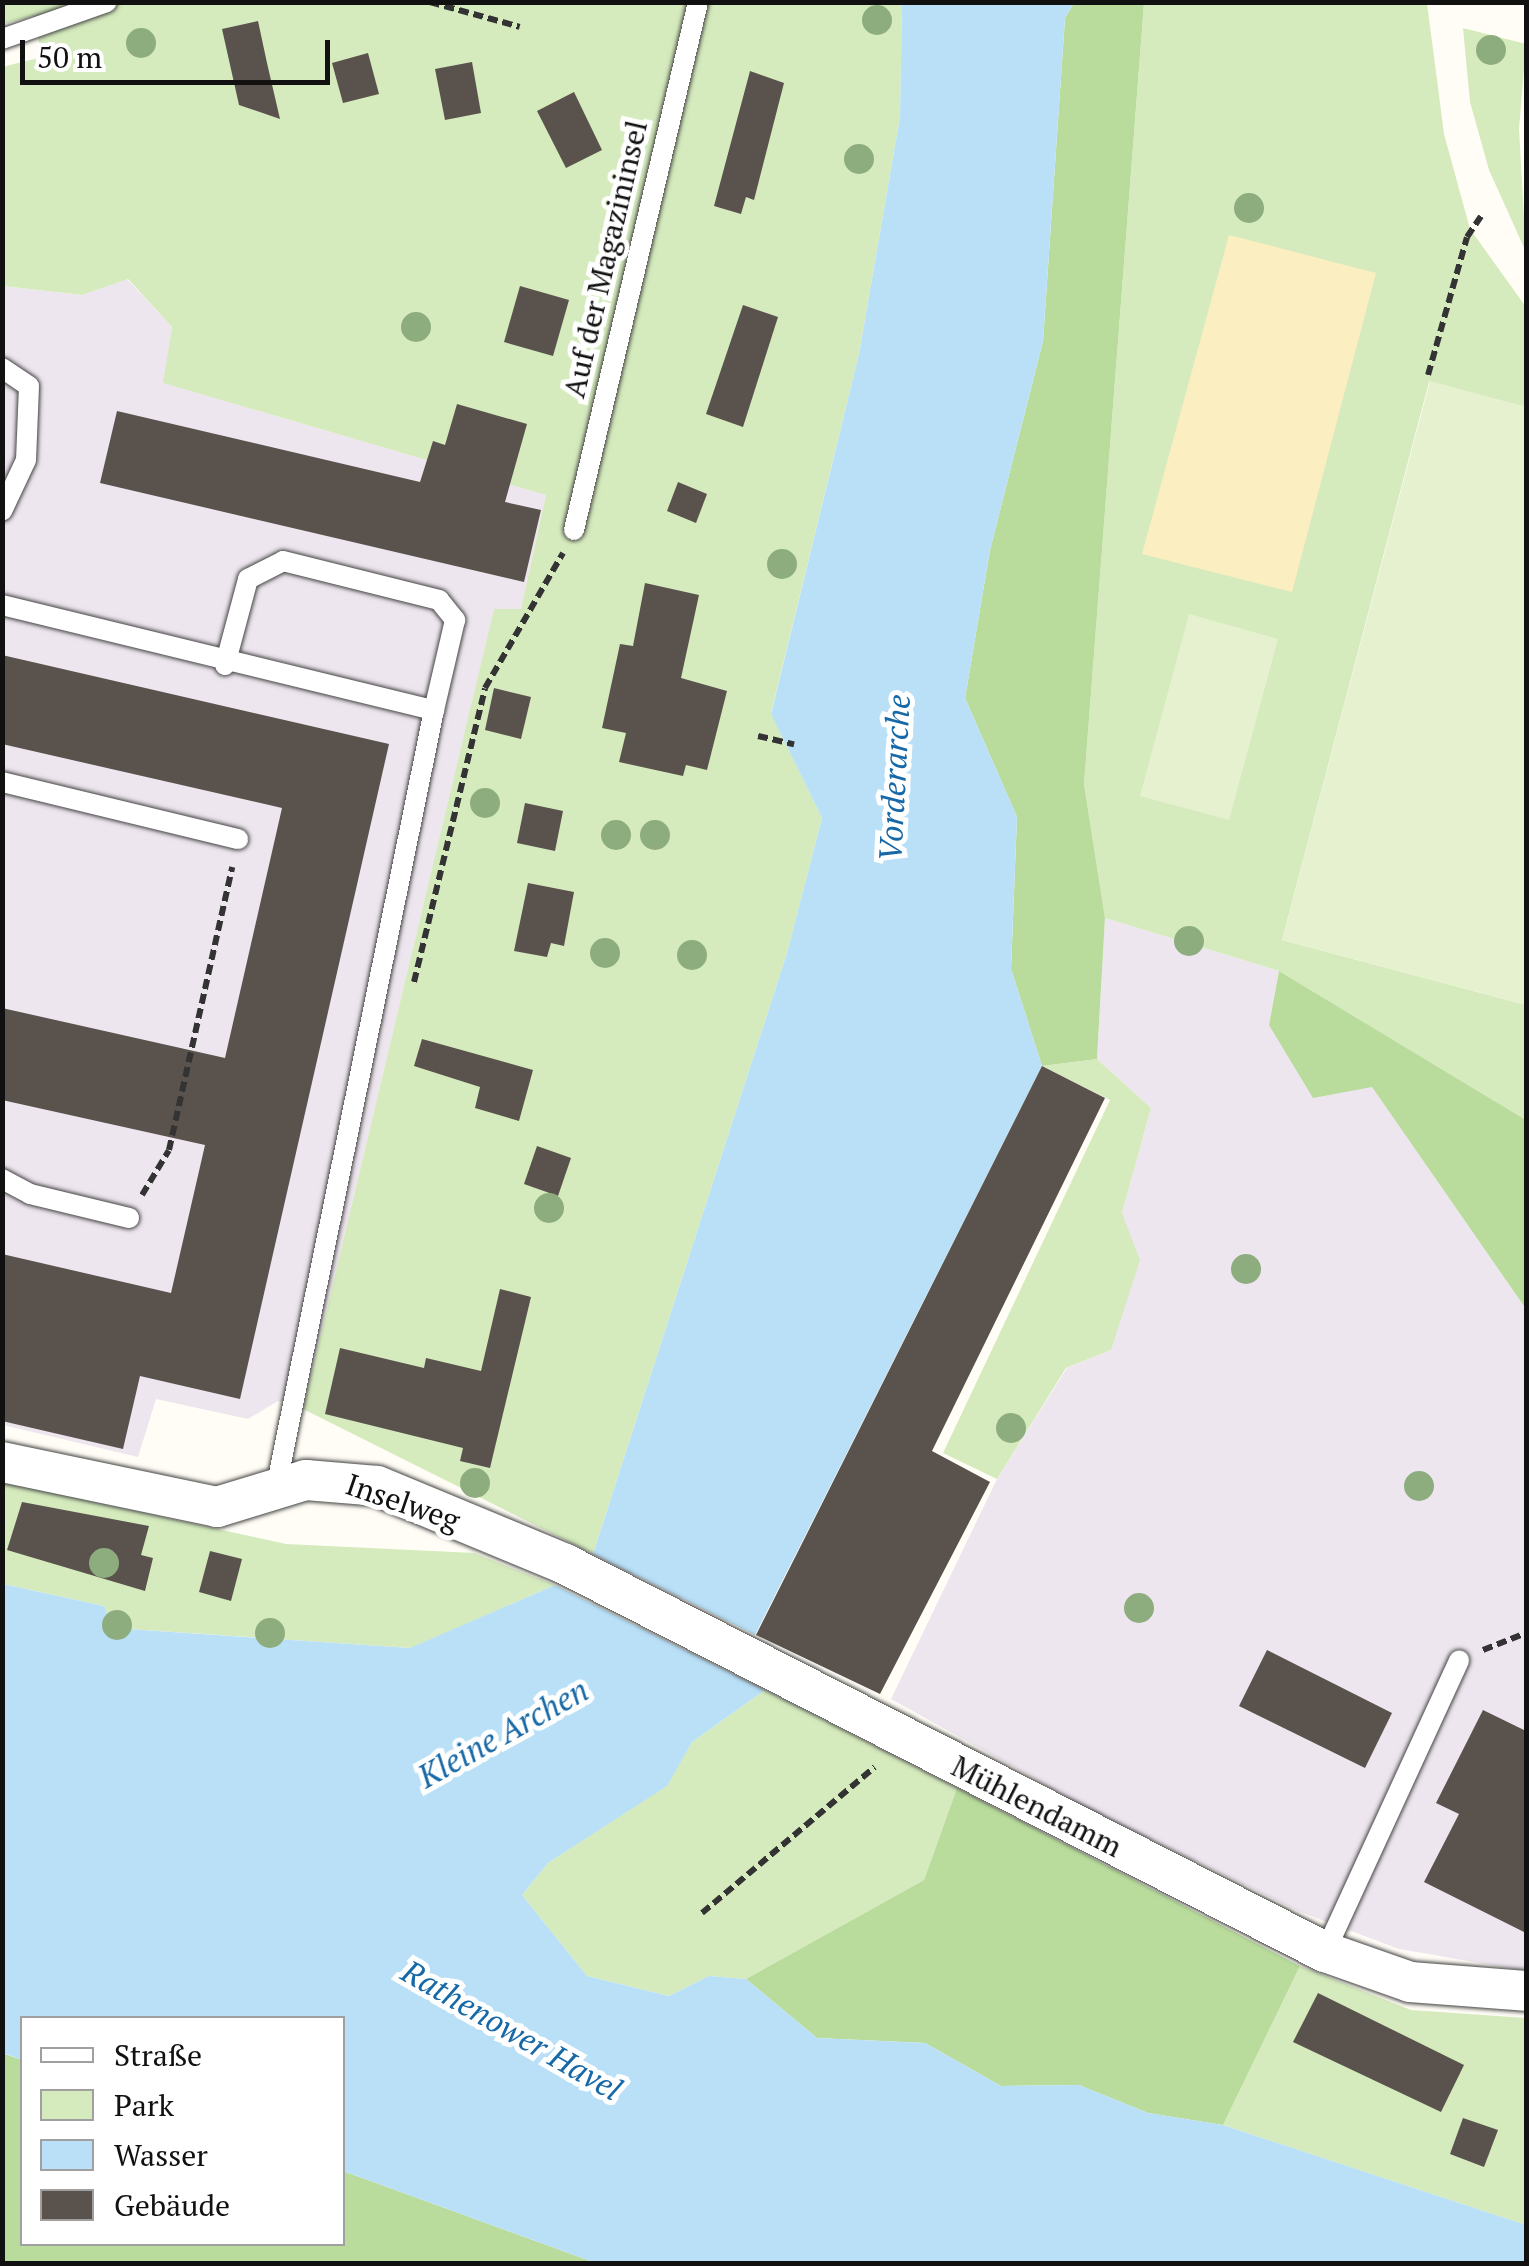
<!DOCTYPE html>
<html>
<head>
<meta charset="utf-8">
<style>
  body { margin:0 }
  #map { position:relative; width:1529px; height:2266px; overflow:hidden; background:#fffdf5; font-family:"PT Serif",serif }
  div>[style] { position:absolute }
  .industrial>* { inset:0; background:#eee6ef }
  .green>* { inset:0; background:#d5ebbd }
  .forest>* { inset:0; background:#b9dc9c }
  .sand>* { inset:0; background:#fbeec1 }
  .pitch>* { inset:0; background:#e6f2cf }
  .water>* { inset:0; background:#b9e0f7 }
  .building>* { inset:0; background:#5a524d }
  .path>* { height:6px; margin-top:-3px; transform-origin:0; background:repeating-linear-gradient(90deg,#333 0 10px,transparent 0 15px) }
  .roads { filter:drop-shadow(0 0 2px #444) drop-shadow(0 0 2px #444) }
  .lane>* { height:20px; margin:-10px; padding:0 10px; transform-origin:10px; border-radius:10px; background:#fff }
  .street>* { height:40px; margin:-20px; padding:0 20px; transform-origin:20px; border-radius:20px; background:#fff }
  .trees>* { width:30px; height:30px; margin:-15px; border-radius:50%; background:#8dad7f }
  span { translate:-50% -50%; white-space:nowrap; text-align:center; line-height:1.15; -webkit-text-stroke:10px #fff; paint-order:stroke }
  .street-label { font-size:30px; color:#111 }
  .water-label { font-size:32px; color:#1768a6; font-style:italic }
  .frame { position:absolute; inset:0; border:5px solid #111; pointer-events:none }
  .legend { position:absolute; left:20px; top:2016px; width:325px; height:230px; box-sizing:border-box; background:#fff; border:2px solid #a0a0a0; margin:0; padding:12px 18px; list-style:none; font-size:30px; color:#111 }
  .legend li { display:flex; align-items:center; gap:20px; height:50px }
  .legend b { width:50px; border:2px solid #a0a0a0 }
  .scale { position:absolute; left:20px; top:40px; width:310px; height:45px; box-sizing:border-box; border:5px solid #111; border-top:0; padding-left:12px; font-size:30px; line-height:35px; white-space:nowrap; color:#111; -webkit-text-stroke:8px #fff; paint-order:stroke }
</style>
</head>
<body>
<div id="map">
  <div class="industrial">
    <i style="clip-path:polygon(127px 279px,172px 327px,164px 383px,546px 495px,521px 610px,494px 610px,303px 1409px,278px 1401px,248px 1419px,156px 1399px,138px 1457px,3px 1425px,3px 286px,82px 295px)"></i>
    <i style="clip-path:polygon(1105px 918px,1279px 971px,1269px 1025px,1372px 1087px,1526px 1309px,1526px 1971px,1399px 1949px,1298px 1911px,1091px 1810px,891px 1699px,997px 1479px,1067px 1368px,1111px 1350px,1122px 1213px,1151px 1108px,1097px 1059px)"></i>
  </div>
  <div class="green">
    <i style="clip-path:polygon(3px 3px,902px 3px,900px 117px,859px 354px,771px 713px,822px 818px,787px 953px,593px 1554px,303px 1409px,494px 609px,521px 609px,546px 495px,163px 383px,172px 327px,128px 279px,82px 295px,3px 286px,2px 67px,42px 57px,33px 16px,3px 24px)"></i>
    <i style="clip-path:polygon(1144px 3px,1427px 3px,1444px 134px,1470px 229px,1526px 307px,1526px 407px,1429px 382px,1282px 940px,1526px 1005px,1526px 1120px,1279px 971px,1105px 918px,1084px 784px)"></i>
    <i style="clip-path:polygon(1463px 28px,1526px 44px,1519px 129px,1526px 252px,1489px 170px,1470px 102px)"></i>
    <i style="clip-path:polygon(1097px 1059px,1151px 1108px,1122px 1213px,1140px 1260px,1111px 1350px,1066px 1368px,997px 1479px,943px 1453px,1110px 1100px,1042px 1066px)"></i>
    <i style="clip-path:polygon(3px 1482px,286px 1544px,474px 1553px,555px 1585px,411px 1648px,113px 1628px,104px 1606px,3px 1584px)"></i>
    <i style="clip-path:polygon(765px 1690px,957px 1788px,924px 1880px,746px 1979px,709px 1976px,669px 1996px,587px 1976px,522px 1895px,548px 1863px,666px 1786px,692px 1742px)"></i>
    <i style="clip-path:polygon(1300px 1966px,1411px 2010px,1526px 2018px,1526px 2225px,1223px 2125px)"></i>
  </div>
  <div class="forest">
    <i style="clip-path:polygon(1074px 3px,1144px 3px,1084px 784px,1105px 918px,1097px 1059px,1042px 1066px,1011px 969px,1017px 817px,965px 698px,990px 550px,1043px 341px,1065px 18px)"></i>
    <i style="clip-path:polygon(1279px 971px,1526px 1120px,1526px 1309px,1372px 1087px,1313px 1098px,1269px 1025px)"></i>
    <i style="clip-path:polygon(957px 1788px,1300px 1966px,1223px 2125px,1148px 2113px,1079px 2085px,1001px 2086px,925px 2043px,817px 2038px,746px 1979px,924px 1880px)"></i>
    <i style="clip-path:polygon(2px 2053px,22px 2060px,22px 2244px,342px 2244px,343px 2171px,596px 2263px,3px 2263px)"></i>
  </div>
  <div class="sand">
    <i style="clip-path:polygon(1229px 235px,1376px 273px,1292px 592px,1142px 554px)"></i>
  </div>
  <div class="pitch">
    <i style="clip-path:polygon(1430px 381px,1526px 407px,1526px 1005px,1282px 940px)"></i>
    <i style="clip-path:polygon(1189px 614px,1278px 639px,1229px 820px,1140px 796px)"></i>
  </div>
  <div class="water">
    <i style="clip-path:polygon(902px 3px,1074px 3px,1065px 18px,1043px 341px,990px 550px,965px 698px,1017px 817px,1011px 969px,1042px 1066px,755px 1635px,593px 1554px,787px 953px,822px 818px,771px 714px,859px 354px,900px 117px)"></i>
    <i style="clip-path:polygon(3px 1584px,104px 1606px,113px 1628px,410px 1648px,555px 1585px,765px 1690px,692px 1742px,667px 1786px,548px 1863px,522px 1895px,587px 1976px,669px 1996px,709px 1976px,746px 1979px,817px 2038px,925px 2043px,1001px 2086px,1079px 2085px,1148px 2113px,1223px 2125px,1526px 2225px,1526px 2263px,596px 2263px,343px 2171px,342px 2018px,22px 2018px,22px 2060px,3px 2053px)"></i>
  </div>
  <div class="building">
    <i style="clip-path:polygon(258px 21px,267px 63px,280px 119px,239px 105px,222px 29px)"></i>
    <i style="clip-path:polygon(368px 53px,379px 94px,343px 103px,332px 63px)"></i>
    <i style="clip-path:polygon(472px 62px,481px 113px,445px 120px,435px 69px)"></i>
    <i style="clip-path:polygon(750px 71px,784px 83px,754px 200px,746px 197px,741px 214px,714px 206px)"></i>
    <i style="clip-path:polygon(574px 92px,602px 150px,566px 168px,537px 111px)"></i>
    <i style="clip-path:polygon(520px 286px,569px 300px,553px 356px,504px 342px)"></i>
    <i style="clip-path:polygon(743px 305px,778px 317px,743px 427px,706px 414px)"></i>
    <i style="clip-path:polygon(457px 404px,527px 424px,505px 502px,541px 510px,524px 582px,100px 483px,117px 411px,420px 482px,433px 441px,445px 445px)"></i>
    <i style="clip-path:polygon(678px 482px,707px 494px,696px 523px,667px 511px)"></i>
    <i style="clip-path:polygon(645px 583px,699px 595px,681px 678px,727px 691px,707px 770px,686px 765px,683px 776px,619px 762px,626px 733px,602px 728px,620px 644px,633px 646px)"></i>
    <i style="clip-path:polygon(2px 655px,389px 744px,240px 1399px,140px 1376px,123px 1449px,2px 1421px,2px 1254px,171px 1293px,205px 1145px,2px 1100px,2px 1008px,225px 1058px,282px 808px,2px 744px)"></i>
    <i style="clip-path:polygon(494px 688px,531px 697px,521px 739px,485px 730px)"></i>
    <i style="clip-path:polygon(525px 803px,563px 811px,555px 851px,517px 843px)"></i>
    <i style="clip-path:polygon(528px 883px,574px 892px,564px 946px,551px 943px,547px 957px,514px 951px)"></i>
    <i style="clip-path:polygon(422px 1039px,533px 1070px,519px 1121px,475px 1108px,480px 1087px,414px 1066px)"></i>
    <i style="clip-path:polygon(1042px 1066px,1105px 1098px,932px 1451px,990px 1482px,880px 1694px,756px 1635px)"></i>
    <i style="clip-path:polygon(537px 1146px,571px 1158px,558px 1196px,524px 1184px)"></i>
    <i style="clip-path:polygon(500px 1289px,531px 1297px,490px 1468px,460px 1461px,463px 1448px,325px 1414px,340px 1348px,424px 1368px,426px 1358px,481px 1371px)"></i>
    <i style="clip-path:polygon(22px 1502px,149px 1526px,141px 1555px,153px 1558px,145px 1591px,7px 1550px)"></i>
    <i style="clip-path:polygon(210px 1551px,242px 1559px,231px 1601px,199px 1592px)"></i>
    <i style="clip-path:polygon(1267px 1650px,1392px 1713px,1365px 1768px,1239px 1706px)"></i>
    <i style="clip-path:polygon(1483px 1710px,1526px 1731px,1526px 1933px,1424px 1882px,1459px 1814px,1436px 1803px)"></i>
    <i style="clip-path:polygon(1318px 1993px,1464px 2065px,1441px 2112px,1293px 2042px)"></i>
    <i style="clip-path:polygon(1463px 2118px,1498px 2130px,1484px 2167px,1450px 2154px)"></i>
  </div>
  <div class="path">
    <i style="left:430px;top:2px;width:93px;rotate:15.5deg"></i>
    <i style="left:1428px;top:375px;width:143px;rotate:-74.2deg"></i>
    <i style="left:1467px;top:237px;width:25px;rotate:-56deg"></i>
    <i style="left:758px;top:736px;width:37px;rotate:13deg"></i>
    <i style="left:414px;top:982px;width:302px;rotate:-76.4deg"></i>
    <i style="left:485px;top:688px;width:156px;rotate:-60deg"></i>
    <i style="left:142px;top:1195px;width:52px;rotate:-59deg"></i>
    <i style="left:169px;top:1150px;width:290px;rotate:-77.4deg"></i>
    <i style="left:1483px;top:1650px;width:46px;rotate:-21.6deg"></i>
    <i style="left:702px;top:1913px;width:226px;rotate:-40.2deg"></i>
  </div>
  <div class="roads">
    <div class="lane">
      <i style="left:2px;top:39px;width:111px;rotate:-19.4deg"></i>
      <i style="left:2px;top:368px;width:32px;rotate:34deg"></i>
      <i style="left:29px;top:386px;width:74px;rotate:92.3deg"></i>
      <i style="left:26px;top:460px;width:56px;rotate:115.2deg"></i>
      <i style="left:574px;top:530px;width:542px;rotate:-76.78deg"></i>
      <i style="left:2px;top:605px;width:445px;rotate:13.7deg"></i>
      <i style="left:434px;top:710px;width:799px;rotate:101.48deg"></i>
      <i style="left:225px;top:665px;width:89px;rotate:-75deg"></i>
      <i style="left:248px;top:579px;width:39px;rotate:-27deg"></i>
      <i style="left:283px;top:561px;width:161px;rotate:14deg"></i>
      <i style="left:439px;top:600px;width:26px;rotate:51deg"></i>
      <i style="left:455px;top:620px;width:92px;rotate:103.1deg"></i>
      <i style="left:2px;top:782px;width:243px;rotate:13.6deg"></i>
      <i style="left:2px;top:1179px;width:32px;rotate:28deg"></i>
      <i style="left:30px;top:1194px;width:102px;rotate:13.6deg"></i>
      <i style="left:1325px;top:1952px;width:321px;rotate:-65.3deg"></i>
    </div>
    <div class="street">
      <i style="left:2px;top:1462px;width:220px;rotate:11.8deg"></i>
      <i style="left:217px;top:1507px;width:93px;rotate:-16.9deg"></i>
      <i style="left:306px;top:1480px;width:71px;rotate:4.8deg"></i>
      <i style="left:377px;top:1486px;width:204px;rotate:22.5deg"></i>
      <i style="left:565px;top:1564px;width:853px;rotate:27.05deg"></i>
      <i style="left:1325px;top:1952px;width:90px;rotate:19.4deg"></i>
      <i style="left:1410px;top:1982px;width:116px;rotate:4.4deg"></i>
    </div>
  </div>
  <div class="trees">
    <i style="left:877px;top:20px"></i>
    <i style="left:141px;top:43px"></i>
    <i style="left:1491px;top:50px"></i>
    <i style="left:859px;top:159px"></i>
    <i style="left:1249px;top:208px"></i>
    <i style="left:416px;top:327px"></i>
    <i style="left:782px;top:564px"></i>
    <i style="left:485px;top:803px"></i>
    <i style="left:616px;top:835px"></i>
    <i style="left:655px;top:835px"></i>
    <i style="left:1189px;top:941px"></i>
    <i style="left:605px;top:953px"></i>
    <i style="left:692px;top:955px"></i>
    <i style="left:549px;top:1208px"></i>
    <i style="left:1246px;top:1269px"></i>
    <i style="left:1011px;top:1428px"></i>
    <i style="left:475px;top:1483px"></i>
    <i style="left:1419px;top:1486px"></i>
    <i style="left:104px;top:1563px"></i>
    <i style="left:1139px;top:1608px"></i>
    <i style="left:117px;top:1625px"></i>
    <i style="left:270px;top:1633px"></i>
  </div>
  <div class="street-label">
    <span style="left:605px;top:259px;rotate:-77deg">Auf der Magazininsel</span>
    <span style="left:403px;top:1502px;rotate:19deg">Inselweg</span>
    <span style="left:1037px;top:1806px;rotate:27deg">Mühlendamm</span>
  </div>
  <div class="water-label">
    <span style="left:894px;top:778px;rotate:-87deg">Vorderarche</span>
    <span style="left:503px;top:1733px;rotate:-29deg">Kleine Archen</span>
    <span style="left:512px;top:2030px;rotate:30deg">Rathenower Havel</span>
  </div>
  <div class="frame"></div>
  <ul class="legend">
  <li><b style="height:12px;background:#fff"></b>Straße</li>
  <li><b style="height:28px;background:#d5ebbd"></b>Park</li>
  <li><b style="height:28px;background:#b9e0f7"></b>Wasser</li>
  <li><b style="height:28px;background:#5a524d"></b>Gebäude</li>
  </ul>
  <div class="scale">50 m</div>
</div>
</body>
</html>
